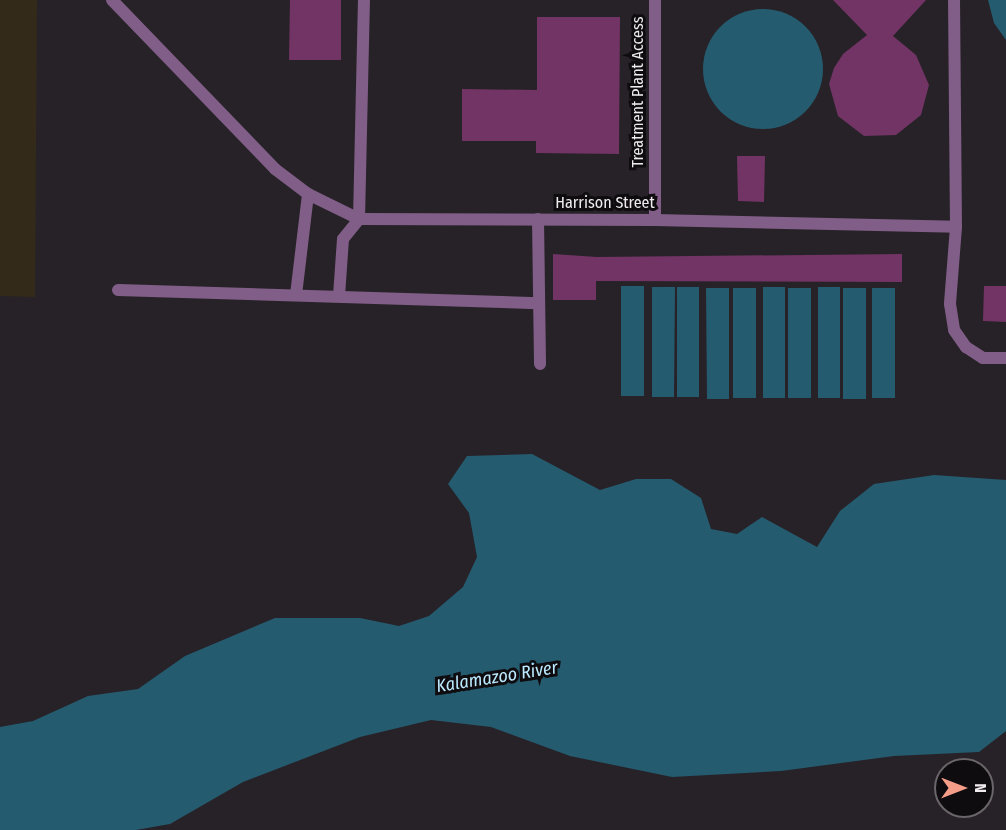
<!DOCTYPE html>
<html>
<head>
<meta charset="utf-8">
<style>
  body { margin:0 }
  #map { position:relative; width:1006px; height:830px; overflow:hidden; background:#272228; font-family:"Fira Sans Condensed",sans-serif }
  div>[style] { position:absolute }
  .industrial>* { inset:0; background:#342a1a }
  .water>* { inset:0; background:#255b6f }
  .round { border-radius:50% }
  .building>* { inset:0; background:#723464 }
  .service>* { height:12px; margin:-6px; padding:0 6px; transform-origin:6px; border-radius:6px; background:#815e87 }
  span { translate:-50% -50%; white-space:nowrap; text-align:center; line-height:1.15; -webkit-text-stroke:6px #0f0c0f; paint-order:stroke }
  .street-label { font-size:16px; color:#efebef }
  .water-label { font-size:18px; color:#bceaff; font-style:italic }
  .north { position:absolute; left:934px; top:758px; width:60px; height:60px; box-sizing:border-box; background:#0f0c0f; border:2px solid #696569; border-radius:50%; rotate:90deg; font-size:16px; font-weight:700; line-height:24px; text-align:center; color:#efebef }
  .north::after { content:''; display:block; margin:auto; width:21px; height:27px; background:#f49e89; clip-path:polygon(50% 0,100% 100%,50% 72%,0 100%) }
</style>
</head>
<body>
<div id="map">
  <div class="industrial">
    <i style="clip-path:polygon(0 0,37px 0,35px 297px,0 296px)"></i>
  </div>
  <div class="water">
    <i style="clip-path:polygon(988px 0,1006px 0,1006px 40px,994px 23px)"></i>
    <i class="round" style="left:703px;top:9px;width:120px;height:120px"></i>
    <i style="clip-path:polygon(621px 286px,644px 286px,644px 396px,621px 396px)"></i>
    <i style="clip-path:polygon(652px 287px,675px 287px,674px 397px,652px 397px)"></i>
    <i style="clip-path:polygon(677px 287px,699px 287px,699px 397px,677px 397px)"></i>
    <i style="clip-path:polygon(763px 287px,785px 287px,785px 398px,763px 398px)"></i>
    <i style="clip-path:polygon(818px 287px,840px 287px,840px 398px,818px 398px)"></i>
    <i style="clip-path:polygon(706px 288px,729px 288px,729px 399px,707px 399px)"></i>
    <i style="clip-path:polygon(733px 288px,756px 288px,756px 398px,733px 398px)"></i>
    <i style="clip-path:polygon(788px 288px,811px 288px,811px 398px,788px 398px)"></i>
    <i style="clip-path:polygon(843px 288px,866px 288px,866px 399px,843px 399px)"></i>
    <i style="clip-path:polygon(872px 288px,895px 288px,895px 398px,872px 398px)"></i>
    <i style="clip-path:polygon(532px 454px,600px 490px,636px 479px,671px 479px,701px 498px,711px 529px,737px 534px,762px 517px,817px 547px,840px 511px,874px 484px,934px 475px,1006px 480px,1006px 731px,979px 752px,894px 756px,781px 771px,672px 777px,570px 756px,491px 727px,431px 720px,360px 737px,243px 782px,170px 824px,136px 830px,0 830px,0 727px,33px 721px,88px 696px,138px 689px,185px 656px,275px 618px,360px 618px,399px 626px,429px 616px,463px 587px,477px 557px,469px 513px,448px 484px,467px 456px)"></i>
  </div>
  <div class="building">
    <i style="clip-path:polygon(290px 0,341px 0,341px 60px,289px 60px)"></i>
    <i style="clip-path:polygon(833px 0,926px 0,893px 36px,916px 55px,929px 85px,921px 115px,896px 135px,864px 136px,838px 116px,829px 84px,834px 68px,843px 54px,867px 35px)"></i>
    <i style="clip-path:polygon(537px 17px,620px 17px,619px 154px,536px 153px,536px 141px,462px 141px,462px 89px,537px 90px)"></i>
    <i style="clip-path:polygon(737px 156px,765px 156px,764px 202px,738px 201px)"></i>
    <i style="clip-path:polygon(553px 254px,597px 257px,902px 254px,902px 282px,596px 281px,596px 300px,553px 300px)"></i>
    <i style="clip-path:polygon(984px 286px,1006px 286px,1006px 322px,983px 321px)"></i>
  </div>
  <div class="service">
    <i style="left:112px;top:0;width:235px;rotate:46deg"></i>
    <i style="left:275px;top:169px;width:41px;rotate:37.1deg"></i>
    <i style="left:308px;top:194px;width:57px;rotate:26.1deg"></i>
    <i style="left:359px;top:219px;width:296px;rotate:0.2deg"></i>
    <i style="left:655px;top:220px;width:301px;rotate:1.3deg"></i>
    <i style="left:956px;top:227px;width:227px;rotate:-90.5deg"></i>
    <i style="left:655px;top:0;width:220px;rotate:90deg"></i>
    <i style="left:538px;top:219px;width:145px;rotate:89.2deg"></i>
    <i style="left:956px;top:227px;width:77px;rotate:94.5deg"></i>
    <i style="left:950px;top:304px;width:26px;rotate:81deg"></i>
    <i style="left:954px;top:330px;width:21px;rotate:55deg"></i>
    <i style="left:966px;top:347px;width:20px;rotate:33deg"></i>
    <i style="left:983px;top:358px;width:23px"></i>
    <i style="left:118px;top:290px;width:421px;rotate:1.8deg"></i>
    <i style="left:296px;top:295px;width:102px;rotate:-83.2deg"></i>
    <i style="left:339px;top:296px;width:57px;rotate:-86deg"></i>
    <i style="left:343px;top:239px;width:26px;rotate:-51deg"></i>
    <i style="left:359px;top:219px;width:219px;rotate:-88.7deg"></i>
  </div>
  <div class="street-label">
    <span style="left:638px;top:92px;rotate:-90deg">Treatment Plant Access</span>
    <span style="left:605px;top:203px">Harrison Street</span>
  </div>
  <div class="water-label">
    <span style="left:497px;top:677px;rotate:-9deg">Kalamazoo River</span>
  </div>
  <div class="north">N</div>
</div>
</body>
</html>
